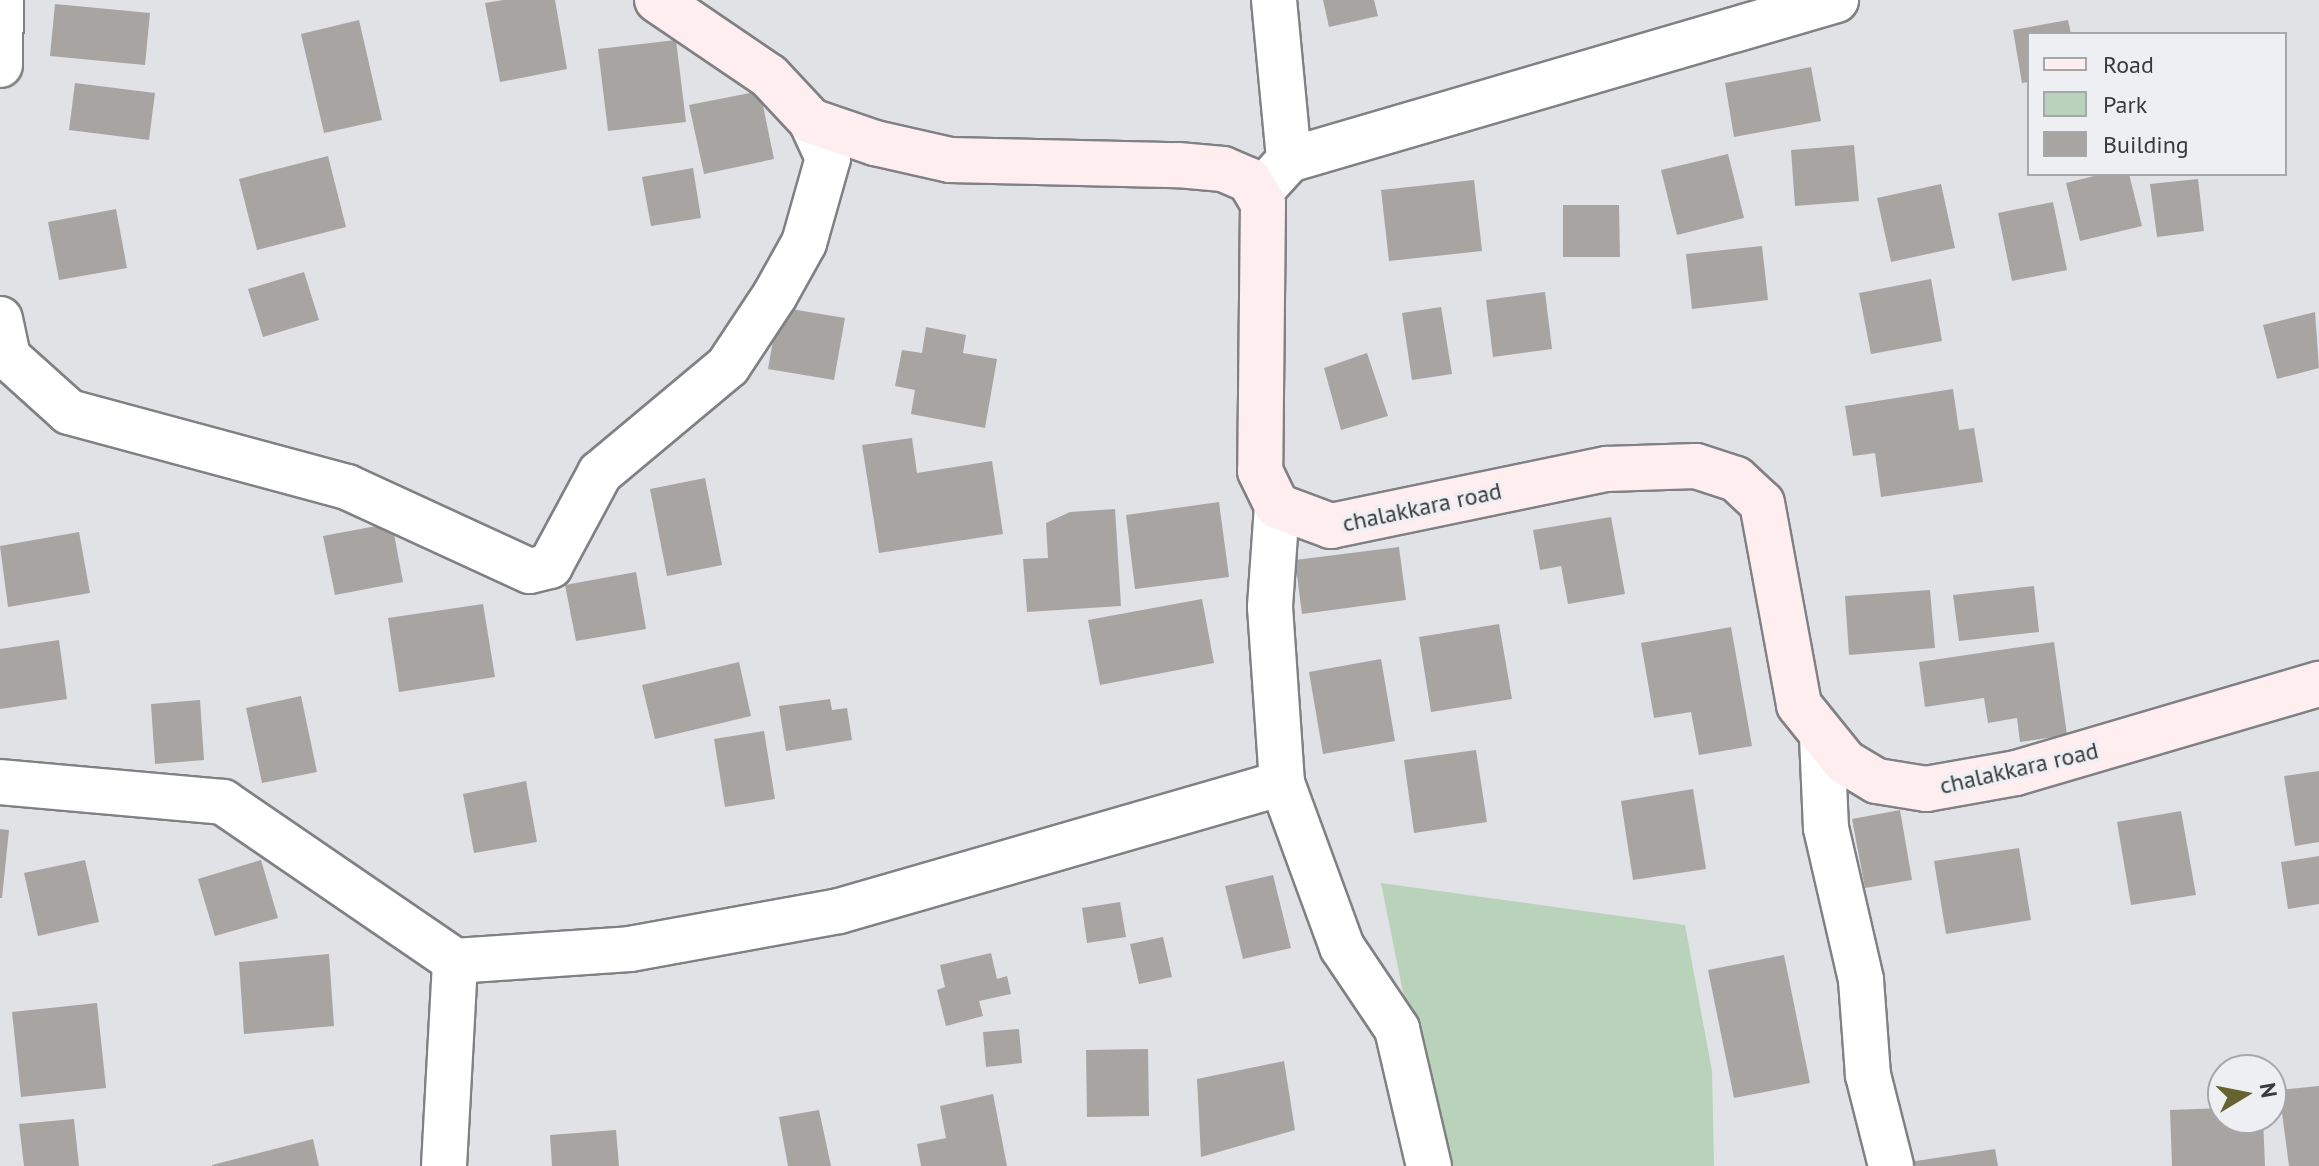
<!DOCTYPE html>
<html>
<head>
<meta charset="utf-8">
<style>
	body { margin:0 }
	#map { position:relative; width:2319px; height:1166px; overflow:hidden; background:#e1e2e6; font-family:"PT Sans",sans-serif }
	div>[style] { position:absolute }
	.green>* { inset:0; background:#b9d2ba }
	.building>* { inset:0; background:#a8a4a2 }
	.roads { filter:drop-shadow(2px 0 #808184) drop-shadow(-2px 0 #808184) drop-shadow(0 2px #808184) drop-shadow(0 -2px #808184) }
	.minor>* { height:44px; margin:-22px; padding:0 22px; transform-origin:22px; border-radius:22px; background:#fff }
	.secondary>* { height:44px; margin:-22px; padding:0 22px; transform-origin:22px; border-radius:22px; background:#feeef0 }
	span { translate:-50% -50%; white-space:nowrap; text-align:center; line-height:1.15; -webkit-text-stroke:6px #eeeff3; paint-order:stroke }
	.street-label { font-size:24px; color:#393a3b }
	.legend { position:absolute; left:2027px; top:32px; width:260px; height:144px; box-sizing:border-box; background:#eeeff3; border:2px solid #a6a7a9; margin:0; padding:10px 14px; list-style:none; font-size:24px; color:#393a3b }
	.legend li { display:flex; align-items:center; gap:16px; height:40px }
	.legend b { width:40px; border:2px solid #a6a7a9 }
	.north { position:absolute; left:2207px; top:1054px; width:80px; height:80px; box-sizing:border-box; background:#eeeff3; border:2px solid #a6a7a9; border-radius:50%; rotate:80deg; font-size:22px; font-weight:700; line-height:32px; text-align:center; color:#393a3b }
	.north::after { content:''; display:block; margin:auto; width:28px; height:36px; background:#656330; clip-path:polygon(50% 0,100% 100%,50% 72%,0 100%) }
</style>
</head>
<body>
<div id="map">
	<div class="green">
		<div style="clip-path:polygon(1381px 883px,1685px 925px,1712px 1071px,1714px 1166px,1438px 1166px)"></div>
	</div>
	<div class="building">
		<div style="clip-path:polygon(503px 0,555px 0,567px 69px,500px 82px,485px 3px)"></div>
		<div style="clip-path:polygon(1323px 0,1374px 0,1378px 16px,1329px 27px)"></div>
		<div style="clip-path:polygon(55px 4px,150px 13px,145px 65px,50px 56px)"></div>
		<div style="clip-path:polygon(359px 20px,382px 120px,324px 133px,301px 34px)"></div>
		<div style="clip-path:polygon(2068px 20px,2071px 34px,2029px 34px,2029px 82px,2022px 83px,2013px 30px)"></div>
		<div style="clip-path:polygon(676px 40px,686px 122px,608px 131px,598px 49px)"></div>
		<div style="clip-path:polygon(1811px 67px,1821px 121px,1734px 137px,1725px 83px)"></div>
		<div style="clip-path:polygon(75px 83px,155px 93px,149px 140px,69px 130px)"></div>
		<div style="clip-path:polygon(760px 91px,774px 159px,704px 174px,689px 105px)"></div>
		<div style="clip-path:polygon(1854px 145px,1859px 201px,1795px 206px,1791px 150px)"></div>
		<div style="clip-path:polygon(1728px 154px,1744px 218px,1677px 235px,1661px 170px)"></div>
		<div style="clip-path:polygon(328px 156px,346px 227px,257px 250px,239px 179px)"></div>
		<div style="clip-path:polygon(693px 168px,701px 218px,651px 226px,642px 177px)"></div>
		<div style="clip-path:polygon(2102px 174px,2129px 174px,2142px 226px,2080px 241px,2066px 183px)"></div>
		<div style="clip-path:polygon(2198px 179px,2204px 231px,2157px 237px,2150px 184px)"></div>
		<div style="clip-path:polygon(1474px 180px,1482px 251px,1389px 261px,1381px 190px)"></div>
		<div style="clip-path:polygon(1941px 184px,1955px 248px,1891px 262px,1877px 198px)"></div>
		<div style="clip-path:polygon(2053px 202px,2067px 270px,2012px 281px,1998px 213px)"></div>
		<div style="clip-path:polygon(1563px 205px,1619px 205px,1620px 257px,1563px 257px)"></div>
		<div style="clip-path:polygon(116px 209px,127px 268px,59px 280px,48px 222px)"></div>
		<div style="clip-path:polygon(1762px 246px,1768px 300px,1692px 309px,1686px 254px)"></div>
		<div style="clip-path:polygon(304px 272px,319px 320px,263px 337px,248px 289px)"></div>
		<div style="clip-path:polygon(1931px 279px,1942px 341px,1871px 354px,1859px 293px)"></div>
		<div style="clip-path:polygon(1545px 292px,1552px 349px,1493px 357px,1486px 300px)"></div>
		<div style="clip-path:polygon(779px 307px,845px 318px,834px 380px,768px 369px)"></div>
		<div style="clip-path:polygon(1441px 307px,1452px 374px,1412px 380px,1402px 313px)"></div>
		<div style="clip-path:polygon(2315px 312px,2319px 368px,2277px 379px,2263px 325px)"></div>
		<div style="clip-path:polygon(926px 327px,966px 335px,963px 353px,997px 359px,985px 428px,911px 414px,915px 390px,895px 386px,902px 350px,922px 353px)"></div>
		<div style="clip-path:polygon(1367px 353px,1388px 416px,1341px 430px,1324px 368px)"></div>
		<div style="clip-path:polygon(1953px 389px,1959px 430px,1974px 428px,1983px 482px,1881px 497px,1875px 453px,1853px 456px,1845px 406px)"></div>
		<div style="clip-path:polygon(912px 438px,917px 473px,992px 461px,1003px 534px,879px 553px,862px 445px)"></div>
		<div style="clip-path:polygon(705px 478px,722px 565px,667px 576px,650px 489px)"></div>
		<div style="clip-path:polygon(1219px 502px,1229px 577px,1135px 589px,1126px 515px)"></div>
		<div style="clip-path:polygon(1115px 509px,1121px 606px,1027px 612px,1023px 559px,1048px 558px,1046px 523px,1070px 512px)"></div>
		<div style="clip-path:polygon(1611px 517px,1625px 594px,1568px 604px,1561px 566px,1540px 570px,1533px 530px)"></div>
		<div style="clip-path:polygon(392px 523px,403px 582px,335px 595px,323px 536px)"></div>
		<div style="clip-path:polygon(79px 532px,90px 593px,8px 607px,0 546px)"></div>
		<div style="clip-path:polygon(1399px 547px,1406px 600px,1302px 614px,1295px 560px)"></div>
		<div style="clip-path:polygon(636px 572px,646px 629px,576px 641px,565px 585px)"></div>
		<div style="clip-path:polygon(2034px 586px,2039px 632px,1959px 641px,1953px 595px)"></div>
		<div style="clip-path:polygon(1930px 590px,1935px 648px,1849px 655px,1845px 596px)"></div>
		<div style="clip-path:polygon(1202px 599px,1214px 663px,1100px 685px,1088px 620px)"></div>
		<div style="clip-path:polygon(483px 604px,495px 677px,399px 692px,388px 618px)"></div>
		<div style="clip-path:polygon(1499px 624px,1512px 699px,1431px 712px,1419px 637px)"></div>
		<div style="clip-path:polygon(1731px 627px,1752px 746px,1699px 755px,1691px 712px,1654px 718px,1641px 643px)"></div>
		<div style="clip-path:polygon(59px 640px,67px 699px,0 709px,0 649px)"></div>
		<div style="clip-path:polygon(2054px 642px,2067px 735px,2020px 742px,2017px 718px,1988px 723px,1984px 698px,1925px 707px,1919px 662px)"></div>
		<div style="clip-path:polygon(1381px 659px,1395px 741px,1323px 754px,1309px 672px)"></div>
		<div style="clip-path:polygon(739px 662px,751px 716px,655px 739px,642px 685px)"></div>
		<div style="clip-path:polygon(301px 696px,317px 772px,262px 783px,246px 708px)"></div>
		<div style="clip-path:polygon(830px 699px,832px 710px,847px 708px,852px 740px,786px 751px,779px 706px)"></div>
		<div style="clip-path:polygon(200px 700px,204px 760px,155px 764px,151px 704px)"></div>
		<div style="clip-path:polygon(764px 731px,775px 799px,725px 807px,714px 739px)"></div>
		<div style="clip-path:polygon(1476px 750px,1487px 822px,1414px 833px,1404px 760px)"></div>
		<div style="clip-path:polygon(2319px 771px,2319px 842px,2295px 846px,2284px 776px)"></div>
		<div style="clip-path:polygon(526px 781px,537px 842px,474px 853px,463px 794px)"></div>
		<div style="clip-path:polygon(1693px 789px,1706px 869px,1633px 880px,1621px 801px)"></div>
		<div style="clip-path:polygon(1900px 810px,1912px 880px,1865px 888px,1852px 819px)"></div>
		<div style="clip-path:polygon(2181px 811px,2196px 895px,2131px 905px,2117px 822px)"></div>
		<div style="clip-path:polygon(0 829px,9px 830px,2px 898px,0 898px)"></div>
		<div style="clip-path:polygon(2019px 848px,2031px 920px,1946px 934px,1934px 861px)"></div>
		<div style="clip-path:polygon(2319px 856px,2319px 904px,2288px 909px,2281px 862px)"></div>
		<div style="clip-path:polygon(85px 860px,99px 922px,38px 936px,24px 873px)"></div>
		<div style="clip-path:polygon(261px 860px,278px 918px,215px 936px,198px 879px)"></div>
		<div style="clip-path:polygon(1273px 875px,1291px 948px,1243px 959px,1225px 886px)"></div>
		<div style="clip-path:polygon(1120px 902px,1126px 937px,1087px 943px,1082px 908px)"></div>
		<div style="clip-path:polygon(1163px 937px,1172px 977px,1139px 984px,1130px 944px)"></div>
		<div style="clip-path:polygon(991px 953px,997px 979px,1007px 976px,1011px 994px,979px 1001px,983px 1016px,946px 1026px,937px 990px,945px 987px,940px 965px)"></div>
		<div style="clip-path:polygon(329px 954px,334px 1026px,244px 1034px,239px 962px)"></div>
		<div style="clip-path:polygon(1784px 955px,1810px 1083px,1734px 1098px,1708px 970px)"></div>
		<div style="clip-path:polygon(97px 1003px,106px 1088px,21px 1097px,12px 1012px)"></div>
		<div style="clip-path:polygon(1019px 1029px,1022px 1063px,986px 1067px,983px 1032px)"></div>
		<div style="clip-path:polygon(1148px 1049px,1149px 1116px,1087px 1117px,1086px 1050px)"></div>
		<div style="clip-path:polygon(1284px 1061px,1295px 1130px,1201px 1157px,1197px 1079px)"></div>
		<div style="clip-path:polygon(2319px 1086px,2319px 1166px,2289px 1166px,2279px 1090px)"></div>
		<div style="clip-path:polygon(993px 1094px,1007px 1166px,921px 1166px,917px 1144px,946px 1138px,940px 1106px)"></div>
		<div style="clip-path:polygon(2223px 1108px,2223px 1118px,2263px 1118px,2265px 1166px,2172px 1166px,2170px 1110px)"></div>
		<div style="clip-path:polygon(819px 1110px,831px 1166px,788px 1166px,779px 1117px)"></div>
		<div style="clip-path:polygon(74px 1119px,79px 1166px,24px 1166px,19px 1124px)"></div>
		<div style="clip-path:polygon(616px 1130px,619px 1166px,552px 1166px,550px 1135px)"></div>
		<div style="clip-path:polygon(313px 1139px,319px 1166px,212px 1166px,212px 1165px)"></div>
		<div style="clip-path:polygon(1995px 1149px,1998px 1166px,1910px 1166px,1909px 1162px)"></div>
	</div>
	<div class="roads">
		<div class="minor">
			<div style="left:1274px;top:0;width:161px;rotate:84.6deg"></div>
			<div style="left:0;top:65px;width:65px;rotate:-89.1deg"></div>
			<div style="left:1259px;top:193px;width:45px;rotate:-47.7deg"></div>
			<div style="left:1289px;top:160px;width:570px;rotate:-16.3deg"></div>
			<div style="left:0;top:319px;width:39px;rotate:78deg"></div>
			<div style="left:8px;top:357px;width:82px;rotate:42deg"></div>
			<div style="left:69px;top:412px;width:288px;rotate:15.1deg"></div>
			<div style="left:347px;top:487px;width:201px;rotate:24.7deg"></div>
			<div style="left:530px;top:571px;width:21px;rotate:-14deg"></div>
			<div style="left:550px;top:566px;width:106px;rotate:-61.7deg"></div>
			<div style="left:600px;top:473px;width:167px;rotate:-39.9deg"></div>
			<div style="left:728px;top:366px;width:85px;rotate:-56.5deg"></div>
			<div style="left:775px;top:295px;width:60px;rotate:-60.9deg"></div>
			<div style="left:804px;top:243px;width:88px;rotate:-74.2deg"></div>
			<div style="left:828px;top:158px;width:41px;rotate:-114.7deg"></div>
			<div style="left:1277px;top:506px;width:101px;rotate:94deg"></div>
			<div style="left:1270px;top:607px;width:176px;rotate:86.1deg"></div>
			<div style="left:1282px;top:783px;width:175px;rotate:69.9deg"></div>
			<div style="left:1342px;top:947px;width:99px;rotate:56.1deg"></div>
			<div style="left:1397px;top:1029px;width:141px;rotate:76.9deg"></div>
			<div style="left:1822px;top:737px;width:91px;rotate:87.5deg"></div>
			<div style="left:1826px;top:828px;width:156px;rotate:77deg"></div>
			<div style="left:1861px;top:980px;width:95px;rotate:85.8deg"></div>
			<div style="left:1868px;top:1075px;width:94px;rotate:75.8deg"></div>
			<div style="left:0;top:782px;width:224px;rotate:5.1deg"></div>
			<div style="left:223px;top:802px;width:281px;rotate:34.4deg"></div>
			<div style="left:455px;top:961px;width:175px;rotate:-3.9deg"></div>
			<div style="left:630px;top:949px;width:212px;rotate:-10.3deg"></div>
			<div style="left:839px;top:911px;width:461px;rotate:-16.1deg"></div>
			<div style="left:444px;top:1166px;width:205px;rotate:-86.9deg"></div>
		</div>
		<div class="secondary">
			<div style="left:657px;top:0;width:135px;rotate:34.2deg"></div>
			<div style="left:769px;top:76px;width:62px;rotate:47deg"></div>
			<div style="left:811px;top:121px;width:68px;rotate:19deg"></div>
			<div style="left:875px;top:143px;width:77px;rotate:12.8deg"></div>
			<div style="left:950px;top:160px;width:228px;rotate:1.3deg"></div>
			<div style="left:1178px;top:165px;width:45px;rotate:5.1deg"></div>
			<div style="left:1223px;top:169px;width:28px;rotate:23deg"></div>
			<div style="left:1249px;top:180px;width:27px;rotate:59deg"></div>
			<div style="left:1263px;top:203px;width:268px;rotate:90.6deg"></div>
			<div style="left:1260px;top:471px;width:39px;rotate:64deg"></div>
			<div style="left:1277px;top:506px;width:58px;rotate:20.3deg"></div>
			<div style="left:1331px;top:526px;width:282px;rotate:-11.7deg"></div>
			<div style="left:1607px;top:469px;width:89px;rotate:-1.9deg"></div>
			<div style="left:1696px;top:466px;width:42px;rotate:18deg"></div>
			<div style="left:1736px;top:479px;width:35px;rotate:43deg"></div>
			<div style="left:1762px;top:503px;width:205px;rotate:79.6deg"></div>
			<div style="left:1799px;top:705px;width:73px;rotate:51.1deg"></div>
			<div style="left:1845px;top:762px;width:37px;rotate:31deg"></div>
			<div style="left:1877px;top:781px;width:50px;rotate:9.3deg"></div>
			<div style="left:1926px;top:789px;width:91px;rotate:-10.1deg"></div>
			<div style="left:2016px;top:773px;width:316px;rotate:-16.4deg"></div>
		</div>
	</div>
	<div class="street-label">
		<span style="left:1422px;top:507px;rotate:-12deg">chalakkara road</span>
		<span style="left:2019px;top:768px;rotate:-13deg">chalakkara road</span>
	</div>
	<ul class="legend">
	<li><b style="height:10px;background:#feeef0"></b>Road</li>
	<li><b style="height:22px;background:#b9d2ba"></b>Park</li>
	<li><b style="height:22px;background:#a8a4a2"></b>Building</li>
	</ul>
	<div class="north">N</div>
</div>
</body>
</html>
